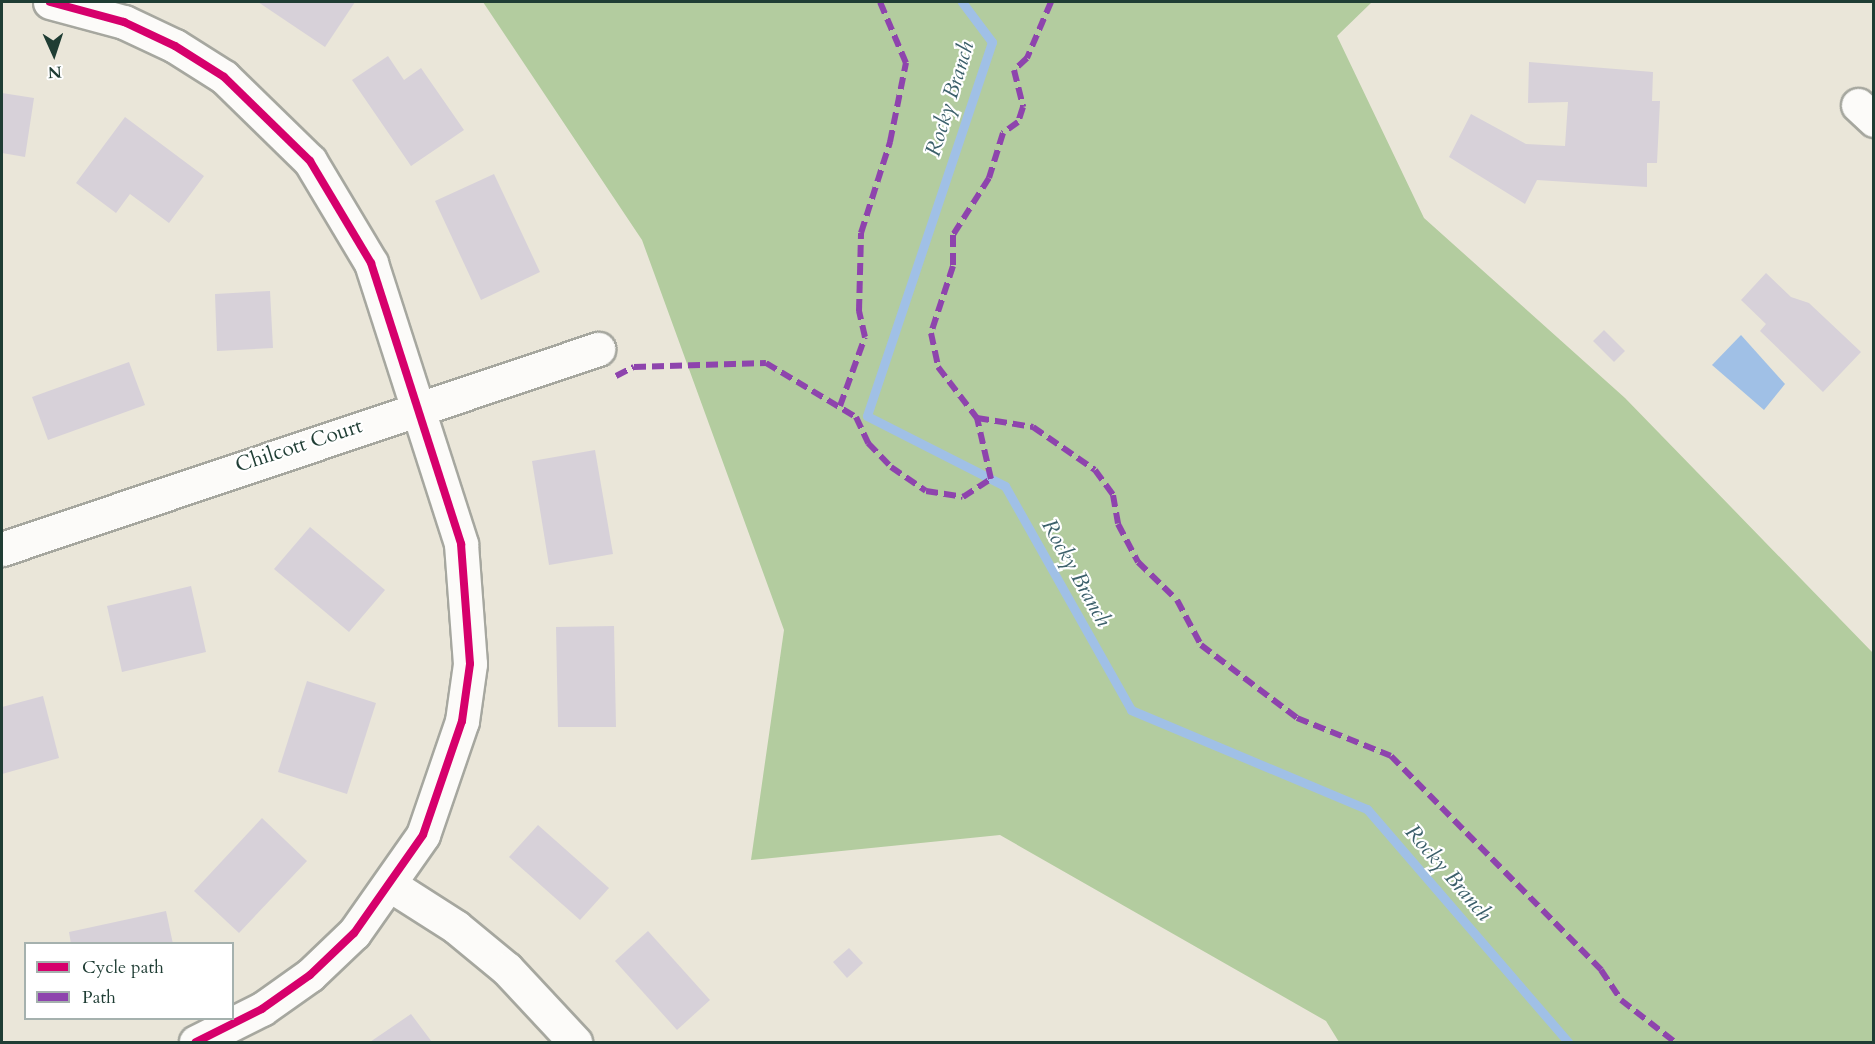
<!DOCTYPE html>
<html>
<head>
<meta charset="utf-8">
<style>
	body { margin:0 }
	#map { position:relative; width:1875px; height:1044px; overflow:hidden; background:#eae6d9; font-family:Cardo,serif }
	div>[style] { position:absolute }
	.forest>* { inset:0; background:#b3cc9f }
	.water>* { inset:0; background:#a0c0e6 }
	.stream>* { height:9px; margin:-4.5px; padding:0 4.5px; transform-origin:4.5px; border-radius:4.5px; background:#a0c0e6 }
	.building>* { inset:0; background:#d7d1d9 }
	.roads { filter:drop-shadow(2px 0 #a6a79f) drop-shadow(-2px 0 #a6a79f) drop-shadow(0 2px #a6a79f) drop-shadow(0 -2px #a6a79f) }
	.minor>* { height:33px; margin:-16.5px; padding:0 16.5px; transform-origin:16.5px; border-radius:16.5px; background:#fcfbf9 }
	.quiet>* { height:6px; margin-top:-3px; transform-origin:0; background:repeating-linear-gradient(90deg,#8e44ad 0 12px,transparent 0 18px) }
	.cycleway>* { height:8px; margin:-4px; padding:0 4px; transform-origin:4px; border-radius:4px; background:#d6006c }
	span { translate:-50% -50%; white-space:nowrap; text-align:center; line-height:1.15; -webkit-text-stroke:4.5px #fff; paint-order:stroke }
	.street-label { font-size:21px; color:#1f3d34 }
	.water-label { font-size:22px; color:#3c606b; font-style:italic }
	.frame { position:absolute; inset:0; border:3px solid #1f3d34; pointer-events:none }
	.legend { position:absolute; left:24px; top:942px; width:210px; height:78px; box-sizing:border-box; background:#fff; border:2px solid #a5b1ae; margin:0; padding:8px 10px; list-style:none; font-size:18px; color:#1f3d34 }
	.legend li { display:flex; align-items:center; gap:12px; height:30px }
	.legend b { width:30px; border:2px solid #a5b1ae }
	.north { position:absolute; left:24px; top:24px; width:60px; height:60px; -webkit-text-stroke:4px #fff; paint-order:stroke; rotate:177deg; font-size:16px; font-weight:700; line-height:24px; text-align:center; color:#1f3d34 }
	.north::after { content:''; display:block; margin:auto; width:21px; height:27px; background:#1f3d34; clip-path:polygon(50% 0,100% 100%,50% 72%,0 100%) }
</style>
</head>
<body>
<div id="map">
	<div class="forest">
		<div style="clip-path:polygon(483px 2px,1372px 2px,1337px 36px,1424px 218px,1625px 398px,1873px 653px,1873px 1042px,1339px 1042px,1326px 1021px,1000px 835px,751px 860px,784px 630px,642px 240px)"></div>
	</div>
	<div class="water">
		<div style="clip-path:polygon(1741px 335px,1785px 384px,1764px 410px,1712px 365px)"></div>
	</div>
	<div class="stream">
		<div style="left:962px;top:2px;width:50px;rotate:53.1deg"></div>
		<div style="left:992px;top:42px;width:394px;rotate:108.5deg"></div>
		<div style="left:867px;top:416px;width:155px;rotate:26.9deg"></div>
		<div style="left:1005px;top:486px;width:257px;rotate:60.6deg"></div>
		<div style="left:1131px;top:710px;width:256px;rotate:22.8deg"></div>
		<div style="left:1367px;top:809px;width:308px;rotate:49.2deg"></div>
	</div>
	<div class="building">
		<div style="clip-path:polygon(258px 2px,355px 2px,325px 47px)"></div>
		<div style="clip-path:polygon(388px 56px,404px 80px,421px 68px,464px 130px,411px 166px,352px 80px)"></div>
		<div style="clip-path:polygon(1529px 62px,1653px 72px,1652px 101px,1660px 101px,1657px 163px,1647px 163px,1647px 187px,1537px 180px,1525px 204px,1449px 157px,1471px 114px,1526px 144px,1565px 146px,1568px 102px,1528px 103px)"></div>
		<div style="clip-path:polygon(2px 93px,34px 98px,25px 157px,2px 153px)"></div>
		<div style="clip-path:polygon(125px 117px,204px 176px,169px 223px,130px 194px,116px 213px,76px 183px)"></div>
		<div style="clip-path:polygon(494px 174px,540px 272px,481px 300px,435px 201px)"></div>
		<div style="clip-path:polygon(1766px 273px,1791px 297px,1809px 303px,1861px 352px,1823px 392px,1760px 331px,1766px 324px,1741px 300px)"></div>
		<div style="clip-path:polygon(270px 291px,273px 348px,217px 351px,215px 294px)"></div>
		<div style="clip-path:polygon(1604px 330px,1625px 351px,1614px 362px,1593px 341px)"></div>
		<div style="clip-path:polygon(129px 362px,145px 405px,48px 440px,32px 397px)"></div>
		<div style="clip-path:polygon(595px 450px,613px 554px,549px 565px,532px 461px)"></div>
		<div style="clip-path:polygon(310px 527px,385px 590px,349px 632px,274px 569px)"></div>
		<div style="clip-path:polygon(191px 586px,206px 652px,122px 672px,107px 606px)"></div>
		<div style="clip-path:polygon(614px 626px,616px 727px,558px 727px,556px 627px)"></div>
		<div style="clip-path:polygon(307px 681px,376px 703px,347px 794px,278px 772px)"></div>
		<div style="clip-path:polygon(43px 696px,59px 758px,2px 774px,2px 707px)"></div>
		<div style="clip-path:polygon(262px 818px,307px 861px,239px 933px,194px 891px)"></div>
		<div style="clip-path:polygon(538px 825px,609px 888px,580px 920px,509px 857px)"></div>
		<div style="clip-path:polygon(166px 911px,173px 944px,71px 944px,69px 932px)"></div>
		<div style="clip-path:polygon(648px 931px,710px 1000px,677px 1030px,615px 961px)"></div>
		<div style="clip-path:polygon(849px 948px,863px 963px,847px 978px,833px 962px)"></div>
		<div style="clip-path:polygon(411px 1014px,432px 1042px,370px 1042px)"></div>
	</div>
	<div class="roads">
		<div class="minor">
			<div style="left:50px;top:2px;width:77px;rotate:15.1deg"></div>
			<div style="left:124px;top:22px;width:56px;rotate:25.2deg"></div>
			<div style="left:175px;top:46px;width:58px;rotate:32.3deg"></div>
			<div style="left:224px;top:77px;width:120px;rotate:44.3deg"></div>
			<div style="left:310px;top:161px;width:119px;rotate:59.1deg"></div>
			<div style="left:371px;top:263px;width:295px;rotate:72.2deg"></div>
			<div style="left:461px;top:544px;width:120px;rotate:85.7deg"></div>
			<div style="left:470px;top:664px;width:58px;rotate:98deg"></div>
			<div style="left:462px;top:721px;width:120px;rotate:108.9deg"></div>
			<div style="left:423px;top:835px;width:120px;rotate:125.1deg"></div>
			<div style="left:354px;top:933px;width:61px;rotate:136.3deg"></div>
			<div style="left:310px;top:975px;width:59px;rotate:144.7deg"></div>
			<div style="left:262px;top:1009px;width:74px;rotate:153.4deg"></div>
			<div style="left:1858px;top:105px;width:22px;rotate:43deg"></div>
			<div style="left:2px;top:549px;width:629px;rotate:-18.55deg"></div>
			<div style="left:392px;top:886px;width:76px;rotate:32.6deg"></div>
			<div style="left:456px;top:927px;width:66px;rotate:39.5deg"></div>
			<div style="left:507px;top:969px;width:100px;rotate:47deg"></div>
		</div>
	</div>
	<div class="quiet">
		<div style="left:1051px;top:2px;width:61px;rotate:113.2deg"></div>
		<div style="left:1027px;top:58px;width:18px;rotate:137deg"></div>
		<div style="left:1014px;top:70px;width:38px;rotate:76deg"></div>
		<div style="left:1023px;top:107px;width:16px;rotate:108deg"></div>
		<div style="left:1018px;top:122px;width:19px;rotate:144deg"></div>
		<div style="left:1003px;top:133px;width:47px;rotate:107.3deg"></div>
		<div style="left:989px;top:178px;width:67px;rotate:122.3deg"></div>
		<div style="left:953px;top:235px;width:31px;rotate:90deg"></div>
		<div style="left:953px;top:266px;width:71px;rotate:108.2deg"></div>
		<div style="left:931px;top:333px;width:35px;rotate:78deg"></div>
		<div style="left:938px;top:367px;width:64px;rotate:52.6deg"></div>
		<div style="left:977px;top:418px;width:57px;rotate:9.1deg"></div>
		<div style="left:1033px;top:427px;width:75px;rotate:34.7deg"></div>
		<div style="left:1095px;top:470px;width:31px;rotate:54deg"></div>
		<div style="left:1113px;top:495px;width:29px;rotate:80deg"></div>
		<div style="left:1118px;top:524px;width:43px;rotate:62.2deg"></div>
		<div style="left:1138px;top:562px;width:54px;rotate:44.3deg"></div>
		<div style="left:1177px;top:600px;width:51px;rotate:61.9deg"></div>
		<div style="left:1201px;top:645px;width:121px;rotate:37.2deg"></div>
		<div style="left:1297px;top:718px;width:101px;rotate:22deg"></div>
		<div style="left:1391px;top:756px;width:300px;rotate:45.5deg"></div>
		<div style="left:1601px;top:970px;width:36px;rotate:56deg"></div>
		<div style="left:1621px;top:1000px;width:68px;rotate:37.9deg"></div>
		<div style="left:616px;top:376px;width:20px;rotate:-27deg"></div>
		<div style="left:634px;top:367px;width:132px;rotate:-1.7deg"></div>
		<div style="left:766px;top:363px;width:105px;rotate:31deg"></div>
		<div style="left:856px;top:417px;width:29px;rotate:65deg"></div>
		<div style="left:868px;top:443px;width:33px;rotate:46deg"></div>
		<div style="left:891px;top:467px;width:42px;rotate:34.4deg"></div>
		<div style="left:926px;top:491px;width:37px;rotate:9deg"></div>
		<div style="left:963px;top:497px;width:33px;rotate:-33deg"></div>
		<div style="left:991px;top:479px;width:63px;rotate:-102.9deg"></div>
		<div style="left:840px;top:406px;width:73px;rotate:-70.1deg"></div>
		<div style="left:865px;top:337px;width:27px;rotate:-103deg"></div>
		<div style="left:859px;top:311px;width:78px;rotate:-88.5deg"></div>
		<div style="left:861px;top:233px;width:96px;rotate:-72.3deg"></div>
		<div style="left:890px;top:142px;width:81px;rotate:-78.6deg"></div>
		<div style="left:906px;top:63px;width:66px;rotate:-113.1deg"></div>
	</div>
	<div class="cycleway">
		<div style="left:50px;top:2px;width:77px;rotate:15.1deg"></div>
		<div style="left:124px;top:22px;width:56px;rotate:25.2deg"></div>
		<div style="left:175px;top:46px;width:58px;rotate:32.3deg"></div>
		<div style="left:224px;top:77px;width:120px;rotate:44.3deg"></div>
		<div style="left:310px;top:161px;width:119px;rotate:59.1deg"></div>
		<div style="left:371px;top:263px;width:295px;rotate:72.2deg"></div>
		<div style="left:461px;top:544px;width:120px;rotate:85.7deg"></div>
		<div style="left:470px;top:664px;width:58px;rotate:98deg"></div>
		<div style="left:462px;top:721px;width:120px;rotate:108.9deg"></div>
		<div style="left:423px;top:835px;width:120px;rotate:125.1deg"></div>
		<div style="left:354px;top:933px;width:61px;rotate:136.3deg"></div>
		<div style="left:310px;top:975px;width:59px;rotate:144.7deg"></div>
		<div style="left:262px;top:1009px;width:74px;rotate:153.4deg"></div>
	</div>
	<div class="street-label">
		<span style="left:299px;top:446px;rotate:-18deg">Chilcott Court</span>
	</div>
	<div class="water-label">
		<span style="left:950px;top:99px;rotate:-73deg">Rocky Branch</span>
		<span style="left:1076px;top:573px;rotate:61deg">Rocky Branch</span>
		<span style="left:1448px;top:873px;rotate:49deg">Rocky Branch</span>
	</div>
	<div class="frame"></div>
	<ul class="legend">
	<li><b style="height:8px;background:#d6006c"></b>Cycle path</li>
	<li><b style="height:8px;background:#8e44ad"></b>Path</li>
	</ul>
	<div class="north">N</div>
</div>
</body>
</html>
